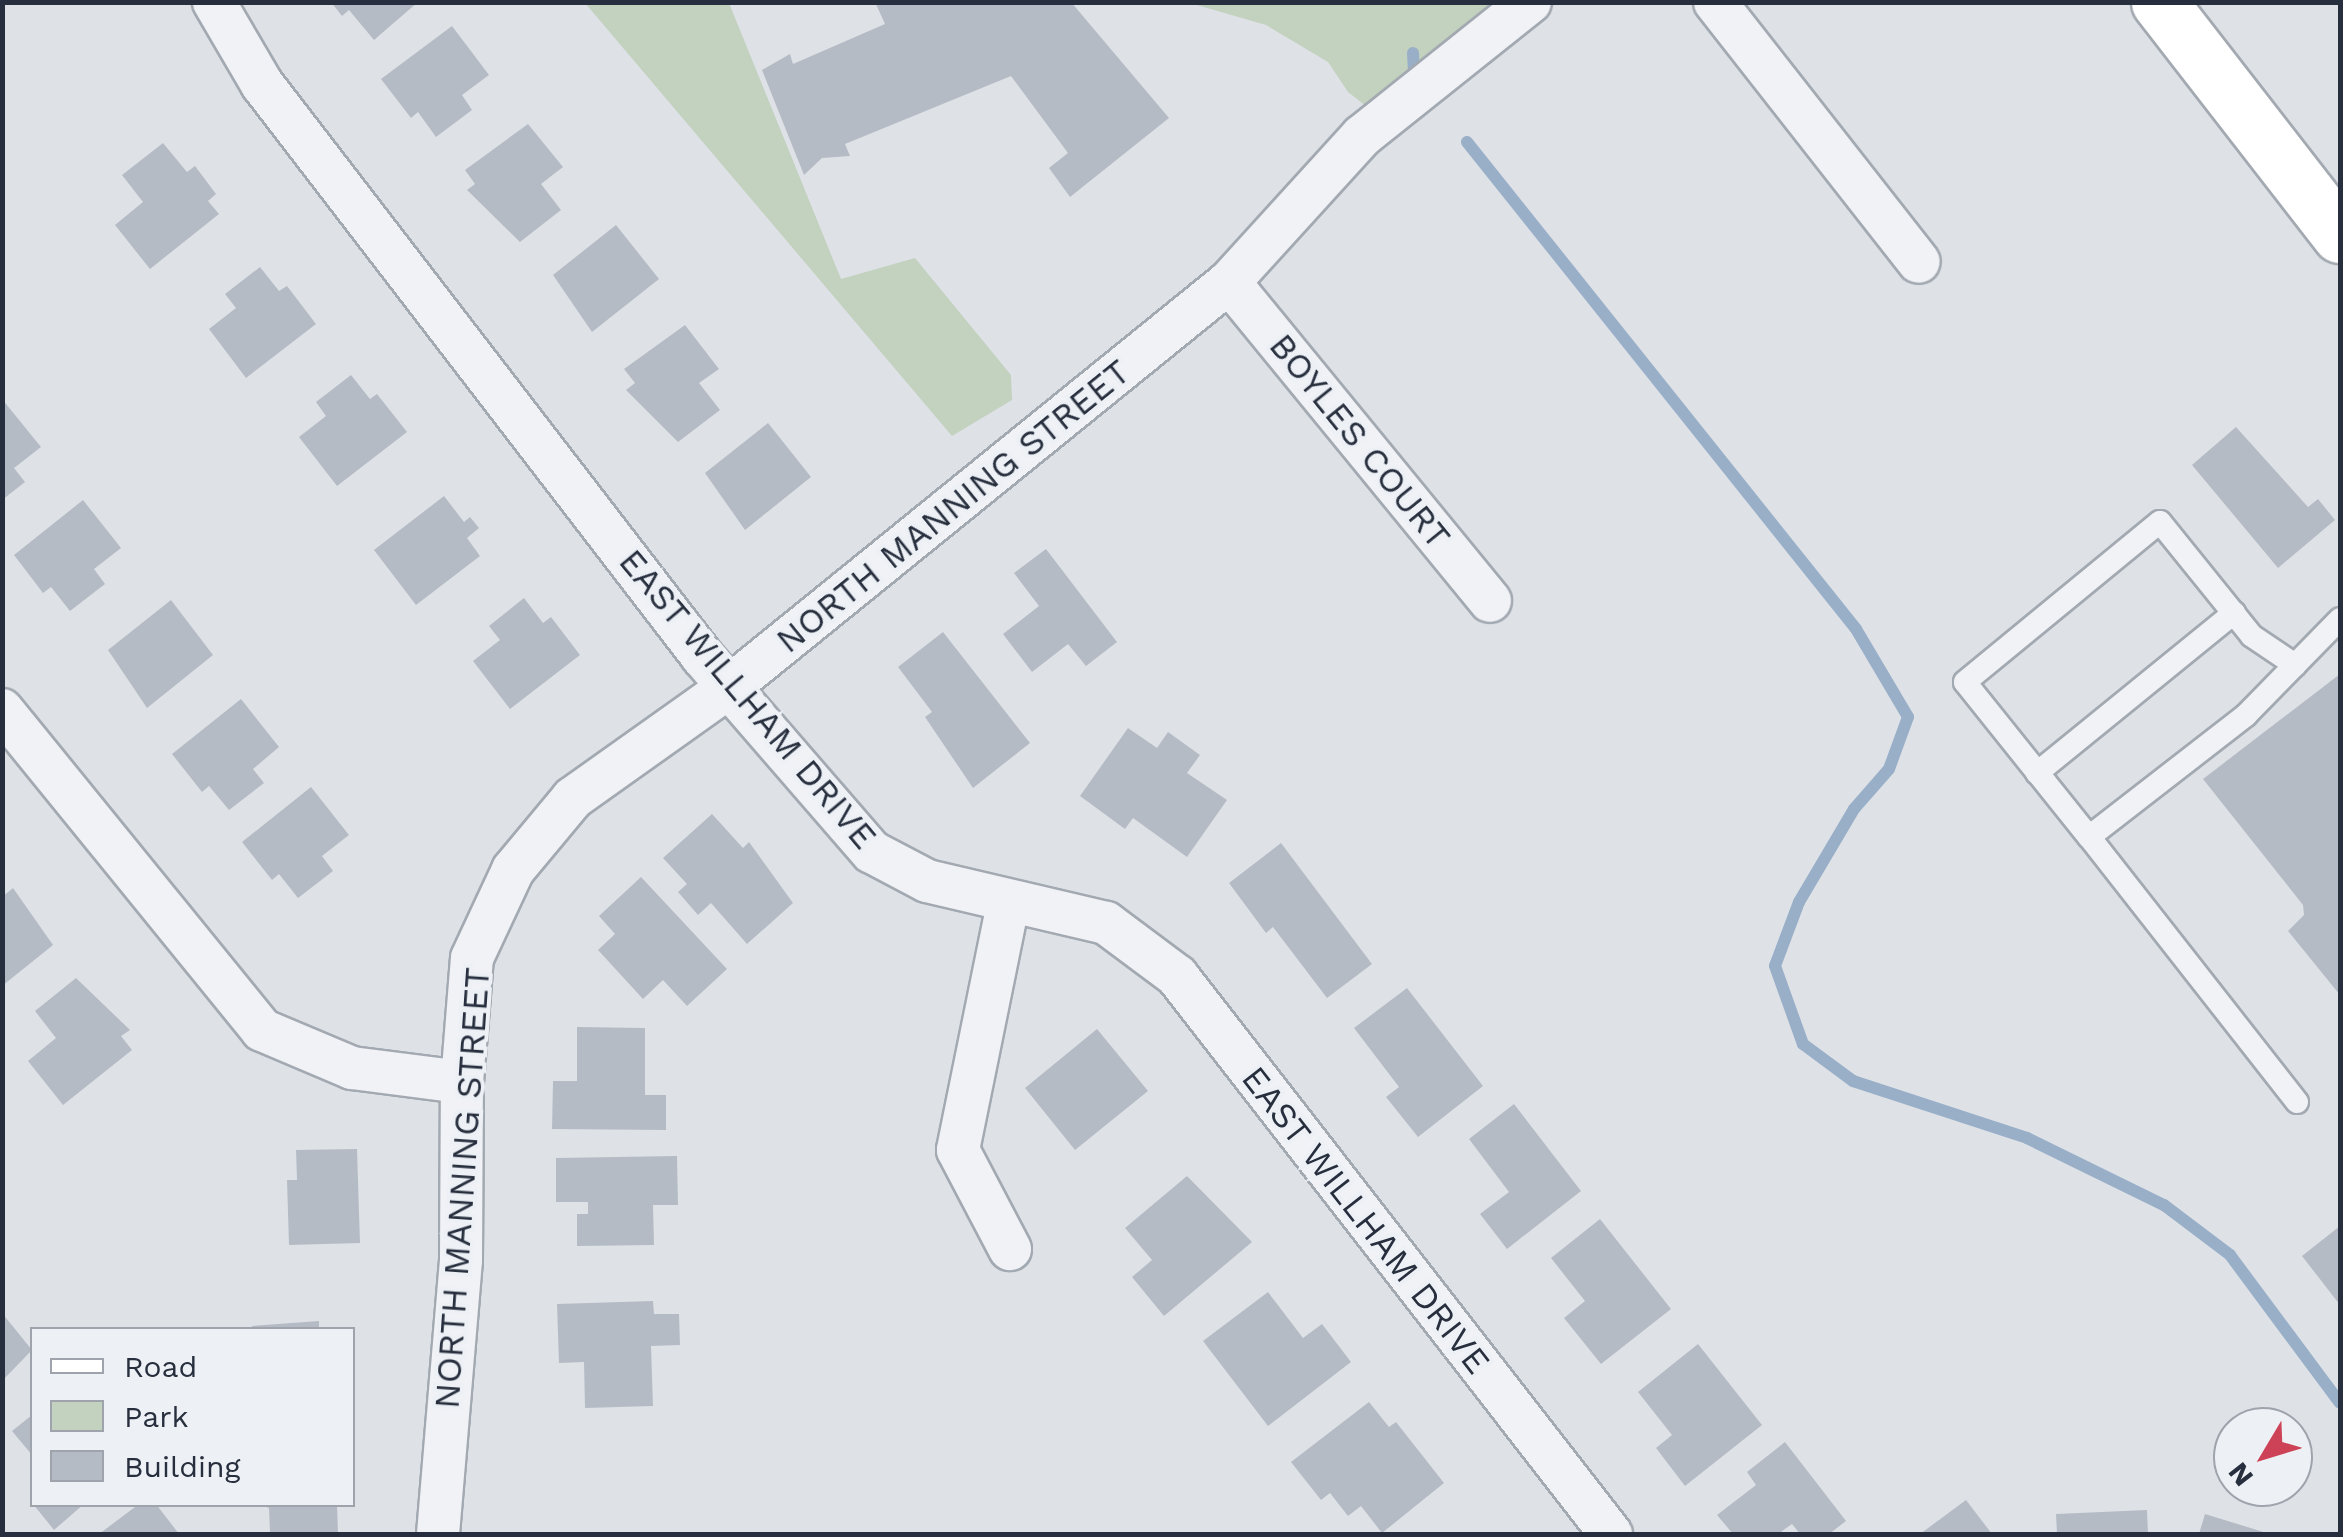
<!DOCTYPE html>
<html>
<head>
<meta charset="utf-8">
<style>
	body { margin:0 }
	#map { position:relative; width:2343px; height:1537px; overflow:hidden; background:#dee2e7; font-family:"Work Sans",sans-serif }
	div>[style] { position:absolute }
	.green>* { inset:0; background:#c3d1bf }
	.stream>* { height:12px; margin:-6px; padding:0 6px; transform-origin:6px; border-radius:6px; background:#99afc8 }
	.building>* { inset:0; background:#b5bbc4 }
	.roads { filter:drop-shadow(2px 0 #a3a9b1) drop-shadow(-2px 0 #a3a9b1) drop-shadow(0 2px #a3a9b1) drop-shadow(0 -2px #a3a9b1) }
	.service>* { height:22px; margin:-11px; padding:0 11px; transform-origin:11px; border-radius:11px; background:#f0f2f6 }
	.minor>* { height:42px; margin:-21px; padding:0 21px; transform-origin:21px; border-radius:21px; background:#f0f2f6 }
	.secondary>* { height:55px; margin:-27.5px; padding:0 27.5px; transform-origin:27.5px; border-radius:27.5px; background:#fff }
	span { translate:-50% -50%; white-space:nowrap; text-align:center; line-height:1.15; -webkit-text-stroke:8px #edf0f5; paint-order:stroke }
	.street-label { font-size:35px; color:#272f3e }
	.frame { position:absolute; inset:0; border:5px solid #272f3e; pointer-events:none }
	.legend { position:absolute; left:30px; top:1327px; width:325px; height:180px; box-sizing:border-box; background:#edf0f5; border:2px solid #9ea3ac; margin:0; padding:12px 18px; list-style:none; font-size:30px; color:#272f3e }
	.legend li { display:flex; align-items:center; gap:20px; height:50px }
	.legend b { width:50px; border:2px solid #9ea3ac }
	.north { position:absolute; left:2213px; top:1407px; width:100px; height:100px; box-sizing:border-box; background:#edf0f5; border:2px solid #9ea3ac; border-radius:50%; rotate:232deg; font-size:28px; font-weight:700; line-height:40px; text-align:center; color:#272f3e }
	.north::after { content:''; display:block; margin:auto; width:35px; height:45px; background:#cd4256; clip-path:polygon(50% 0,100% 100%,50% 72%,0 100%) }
</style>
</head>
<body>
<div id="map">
	<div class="green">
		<div style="clip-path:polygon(585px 3px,729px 3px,841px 279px,915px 258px,1011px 375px,1012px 400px,952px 436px)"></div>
		<div style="clip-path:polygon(1190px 3px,1514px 3px,1376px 114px,1348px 92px,1328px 62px,1266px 25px)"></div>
	</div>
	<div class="stream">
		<div style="left:1413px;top:53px;width:22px;rotate:87deg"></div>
		<div style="left:1467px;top:142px;width:623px;rotate:51.38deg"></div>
		<div style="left:1856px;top:629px;width:102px;rotate:59.4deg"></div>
		<div style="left:1908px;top:717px;width:55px;rotate:110.1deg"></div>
		<div style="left:1889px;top:769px;width:53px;rotate:131.2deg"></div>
		<div style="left:1854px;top:809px;width:108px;rotate:120.6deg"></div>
		<div style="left:1799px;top:902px;width:68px;rotate:110.6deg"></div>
		<div style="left:1775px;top:966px;width:83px;rotate:70.3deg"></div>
		<div style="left:1803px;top:1044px;width:62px;rotate:36.5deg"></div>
		<div style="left:1853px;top:1081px;width:183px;rotate:18.1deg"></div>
		<div style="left:2027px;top:1138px;width:153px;rotate:26.1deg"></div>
		<div style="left:2164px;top:1205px;width:83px;rotate:37.1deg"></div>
		<div style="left:2230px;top:1255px;width:184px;rotate:53.4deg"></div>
	</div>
	<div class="building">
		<div style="clip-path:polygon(331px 2px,418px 2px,374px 40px,349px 10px,342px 16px)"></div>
		<div style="clip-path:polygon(875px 2px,1071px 2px,1169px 118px,1070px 197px,1049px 168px,1068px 153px,1011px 76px,845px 144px,850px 156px,822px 158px,804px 175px,762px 70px,790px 54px,793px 64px,885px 24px)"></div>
		<div style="clip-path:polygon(452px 26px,489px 75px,462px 95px,472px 110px,436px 137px,418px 112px,411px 118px,381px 79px)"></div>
		<div style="clip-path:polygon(528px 124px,563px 167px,541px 184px,561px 210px,520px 242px,467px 190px,475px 184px,465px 170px)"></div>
		<div style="clip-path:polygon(163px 143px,187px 172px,195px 166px,216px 194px,208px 201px,219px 214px,150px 269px,115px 225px,143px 202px,122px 175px)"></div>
		<div style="clip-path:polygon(616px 225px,659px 279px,592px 332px,553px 275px)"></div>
		<div style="clip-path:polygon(260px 267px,279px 291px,287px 286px,316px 324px,246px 378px,209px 329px,236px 308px,225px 294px)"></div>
		<div style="clip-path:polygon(685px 325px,719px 369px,699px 383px,720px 410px,678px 442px,626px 390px,635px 383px,624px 369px)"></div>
		<div style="clip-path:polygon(351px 375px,370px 399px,377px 394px,407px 432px,337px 486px,299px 437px,326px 416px,316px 402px)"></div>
		<div style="clip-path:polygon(2px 399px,41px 447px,14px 468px,25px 482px,2px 500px)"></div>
		<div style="clip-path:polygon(768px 423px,811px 477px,745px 530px,705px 473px)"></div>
		<div style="clip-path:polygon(2236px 427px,2308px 507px,2318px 499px,2335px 520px,2278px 568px,2192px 465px)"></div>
		<div style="clip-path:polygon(444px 496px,464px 522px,470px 517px,479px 528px,467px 538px,480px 556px,416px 605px,374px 550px)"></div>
		<div style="clip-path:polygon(83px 500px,121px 548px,94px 569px,105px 584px,70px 611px,51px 587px,43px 593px,14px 555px)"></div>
		<div style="clip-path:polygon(1046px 549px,1117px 642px,1086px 666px,1068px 644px,1032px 672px,1003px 634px,1039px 606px,1014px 573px)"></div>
		<div style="clip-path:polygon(524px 598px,543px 623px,551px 617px,580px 655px,510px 709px,473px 661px,500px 640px,489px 626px)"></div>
		<div style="clip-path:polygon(171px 600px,213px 655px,147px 708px,108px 650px)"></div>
		<div style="clip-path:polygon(943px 632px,1030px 743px,973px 788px,925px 717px,932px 712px,898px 667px)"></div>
		<div style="clip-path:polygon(2340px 674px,2340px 995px,2288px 931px,2304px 915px,2303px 905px,2203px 779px)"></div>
		<div style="clip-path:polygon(241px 699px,279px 747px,253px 769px,264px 783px,229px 810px,209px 786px,202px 792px,172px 754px)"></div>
		<div style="clip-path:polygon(1128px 728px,1157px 748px,1168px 732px,1200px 755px,1187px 773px,1227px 800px,1187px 857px,1133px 818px,1125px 829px,1080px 796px)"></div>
		<div style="clip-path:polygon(311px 787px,349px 835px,322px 856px,333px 871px,298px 898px,279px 874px,272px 880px,242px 842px)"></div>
		<div style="clip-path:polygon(712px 814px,743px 848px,749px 842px,793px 903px,747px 944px,711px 903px,698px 915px,678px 892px,687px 884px,663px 858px)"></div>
		<div style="clip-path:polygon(1281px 843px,1372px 964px,1327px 998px,1273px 927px,1266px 933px,1229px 883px)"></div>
		<div style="clip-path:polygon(641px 877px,727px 969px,687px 1006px,663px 980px,643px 999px,598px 950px,615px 934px,599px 916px)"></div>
		<div style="clip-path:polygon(13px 888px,53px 945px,2px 986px,2px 897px)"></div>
		<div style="clip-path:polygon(76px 978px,130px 1030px,121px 1036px,132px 1050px,63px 1105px,28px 1061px,56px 1038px,35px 1011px)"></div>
		<div style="clip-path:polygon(1407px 988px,1483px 1086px,1418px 1137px,1386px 1097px,1399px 1087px,1354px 1028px)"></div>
		<div style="clip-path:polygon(577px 1027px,645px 1028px,645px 1095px,666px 1095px,666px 1130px,552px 1129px,553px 1081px,577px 1081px)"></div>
		<div style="clip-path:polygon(1097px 1029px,1148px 1091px,1075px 1150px,1025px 1088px)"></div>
		<div style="clip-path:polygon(1514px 1104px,1581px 1191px,1507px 1249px,1480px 1214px,1509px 1192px,1469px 1139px)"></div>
		<div style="clip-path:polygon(357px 1149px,360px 1243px,289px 1245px,287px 1180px,297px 1180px,296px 1150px)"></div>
		<div style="clip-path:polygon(677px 1156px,678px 1205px,653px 1205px,654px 1245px,577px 1246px,577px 1214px,588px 1214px,588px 1202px,556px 1202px,556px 1158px)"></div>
		<div style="clip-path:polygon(1187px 1176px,1252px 1242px,1164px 1316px,1132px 1277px,1152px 1260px,1125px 1228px)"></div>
		<div style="clip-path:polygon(1600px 1219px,1671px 1309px,1601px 1364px,1564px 1318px,1585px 1301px,1551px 1258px)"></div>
		<div style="clip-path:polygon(2340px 1226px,2340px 1305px,2302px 1256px)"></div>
		<div style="clip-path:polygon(1268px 1292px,1303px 1338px,1322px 1324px,1351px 1362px,1268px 1426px,1203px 1341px)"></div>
		<div style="clip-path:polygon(653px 1301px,654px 1314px,679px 1314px,680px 1345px,651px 1346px,653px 1406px,585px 1408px,584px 1362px,559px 1363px,557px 1304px)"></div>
		<div style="clip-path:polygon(2px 1313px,32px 1350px,2px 1381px)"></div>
		<div style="clip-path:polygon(319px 1321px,319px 1330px,252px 1330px,252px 1326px)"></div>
		<div style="clip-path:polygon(1698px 1344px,1762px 1425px,1685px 1486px,1656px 1448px,1672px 1435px,1638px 1392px)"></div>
		<div style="clip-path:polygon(1369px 1402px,1389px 1427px,1396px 1422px,1444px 1483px,1382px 1533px,1361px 1506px,1348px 1516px,1330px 1493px,1321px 1500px,1291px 1462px)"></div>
		<div style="clip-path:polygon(32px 1415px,32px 1455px,12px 1431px)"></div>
		<div style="clip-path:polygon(1785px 1442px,1846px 1521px,1829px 1534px,1800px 1534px,1792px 1524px,1778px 1534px,1733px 1534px,1717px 1515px,1756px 1485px,1747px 1472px)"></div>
		<div style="clip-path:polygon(1966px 1500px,1992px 1534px,1920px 1534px)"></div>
		<div style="clip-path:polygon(33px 1504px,84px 1504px,54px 1530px)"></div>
		<div style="clip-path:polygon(139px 1504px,156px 1504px,179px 1534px,99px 1534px)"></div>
		<div style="clip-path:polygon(258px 1504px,337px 1504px,338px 1534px,270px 1534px,269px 1508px)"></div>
		<div style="clip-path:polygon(2147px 1510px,2148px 1534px,2057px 1534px,2056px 1514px)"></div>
		<div style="clip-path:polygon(2205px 1514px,2270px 1534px,2199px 1534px)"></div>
	</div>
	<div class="roads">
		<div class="service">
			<div style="left:2037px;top:773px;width:254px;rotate:-39.1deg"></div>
			<div style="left:2089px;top:837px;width:198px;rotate:-128.7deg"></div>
			<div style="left:1965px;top:682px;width:252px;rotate:-39.4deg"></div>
			<div style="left:2160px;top:522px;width:146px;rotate:51.1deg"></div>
			<div style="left:2252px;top:636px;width:52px;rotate:34deg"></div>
			<div style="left:2297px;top:1102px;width:337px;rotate:-128.1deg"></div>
			<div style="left:2089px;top:837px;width:199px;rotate:-37.8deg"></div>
			<div style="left:2246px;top:715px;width:134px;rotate:-45.6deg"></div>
		</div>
		<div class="minor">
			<div style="left:214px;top:2px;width:95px;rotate:59.7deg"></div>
			<div style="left:262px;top:84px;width:722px;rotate:52.43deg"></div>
			<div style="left:702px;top:656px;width:259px;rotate:49.1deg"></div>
			<div style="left:872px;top:852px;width:62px;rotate:27.8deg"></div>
			<div style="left:927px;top:881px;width:184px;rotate:13.2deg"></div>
			<div style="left:1106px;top:923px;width:89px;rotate:36.7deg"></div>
			<div style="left:1177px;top:976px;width:707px;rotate:52.13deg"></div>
			<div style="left:1715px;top:2px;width:330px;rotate:51.9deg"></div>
			<div style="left:1229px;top:282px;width:412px;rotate:50.7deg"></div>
			<div style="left:2px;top:710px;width:412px;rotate:50.9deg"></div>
			<div style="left:262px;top:1030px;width:98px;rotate:22.9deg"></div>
			<div style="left:352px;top:1068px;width:111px;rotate:7.3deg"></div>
			<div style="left:1008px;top:904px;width:251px;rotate:101.5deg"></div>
			<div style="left:958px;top:1150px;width:112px;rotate:62.3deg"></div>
			<div style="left:438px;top:1534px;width:275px;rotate:-85.2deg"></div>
			<div style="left:461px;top:1260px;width:178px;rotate:-89.7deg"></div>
			<div style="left:462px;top:1082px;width:124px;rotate:-85.4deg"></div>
			<div style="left:472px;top:958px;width:97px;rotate:-65deg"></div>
			<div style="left:513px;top:870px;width:94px;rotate:-50.2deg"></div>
			<div style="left:573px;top:798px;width:191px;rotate:-35.4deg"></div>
			<div style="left:729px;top:687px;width:643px;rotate:-39.01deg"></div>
			<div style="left:1229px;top:282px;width:197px;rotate:-47.7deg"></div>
			<div style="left:1362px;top:136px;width:215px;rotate:-38.6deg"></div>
		</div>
		<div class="secondary">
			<div style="left:2159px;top:2px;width:295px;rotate:52.2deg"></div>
		</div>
	</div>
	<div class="street-label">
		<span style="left:1360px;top:441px;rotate:51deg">BOYLES COURT</span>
		<span style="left:953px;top:506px;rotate:-39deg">NORTH MANNING STREET</span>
		<span style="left:748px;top:699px;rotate:50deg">EAST WILLHAM DRIVE</span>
		<span style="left:462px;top:1188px;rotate:-86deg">NORTH MANNING STREET</span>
		<span style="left:1366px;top:1220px;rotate:52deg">EAST WILLHAM DRIVE</span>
	</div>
	<div class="frame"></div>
	<ul class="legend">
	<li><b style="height:12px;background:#fff"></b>Road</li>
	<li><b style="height:28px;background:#c3d1bf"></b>Park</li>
	<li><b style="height:28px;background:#b5bbc4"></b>Building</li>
	</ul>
	<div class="north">N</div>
</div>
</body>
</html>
